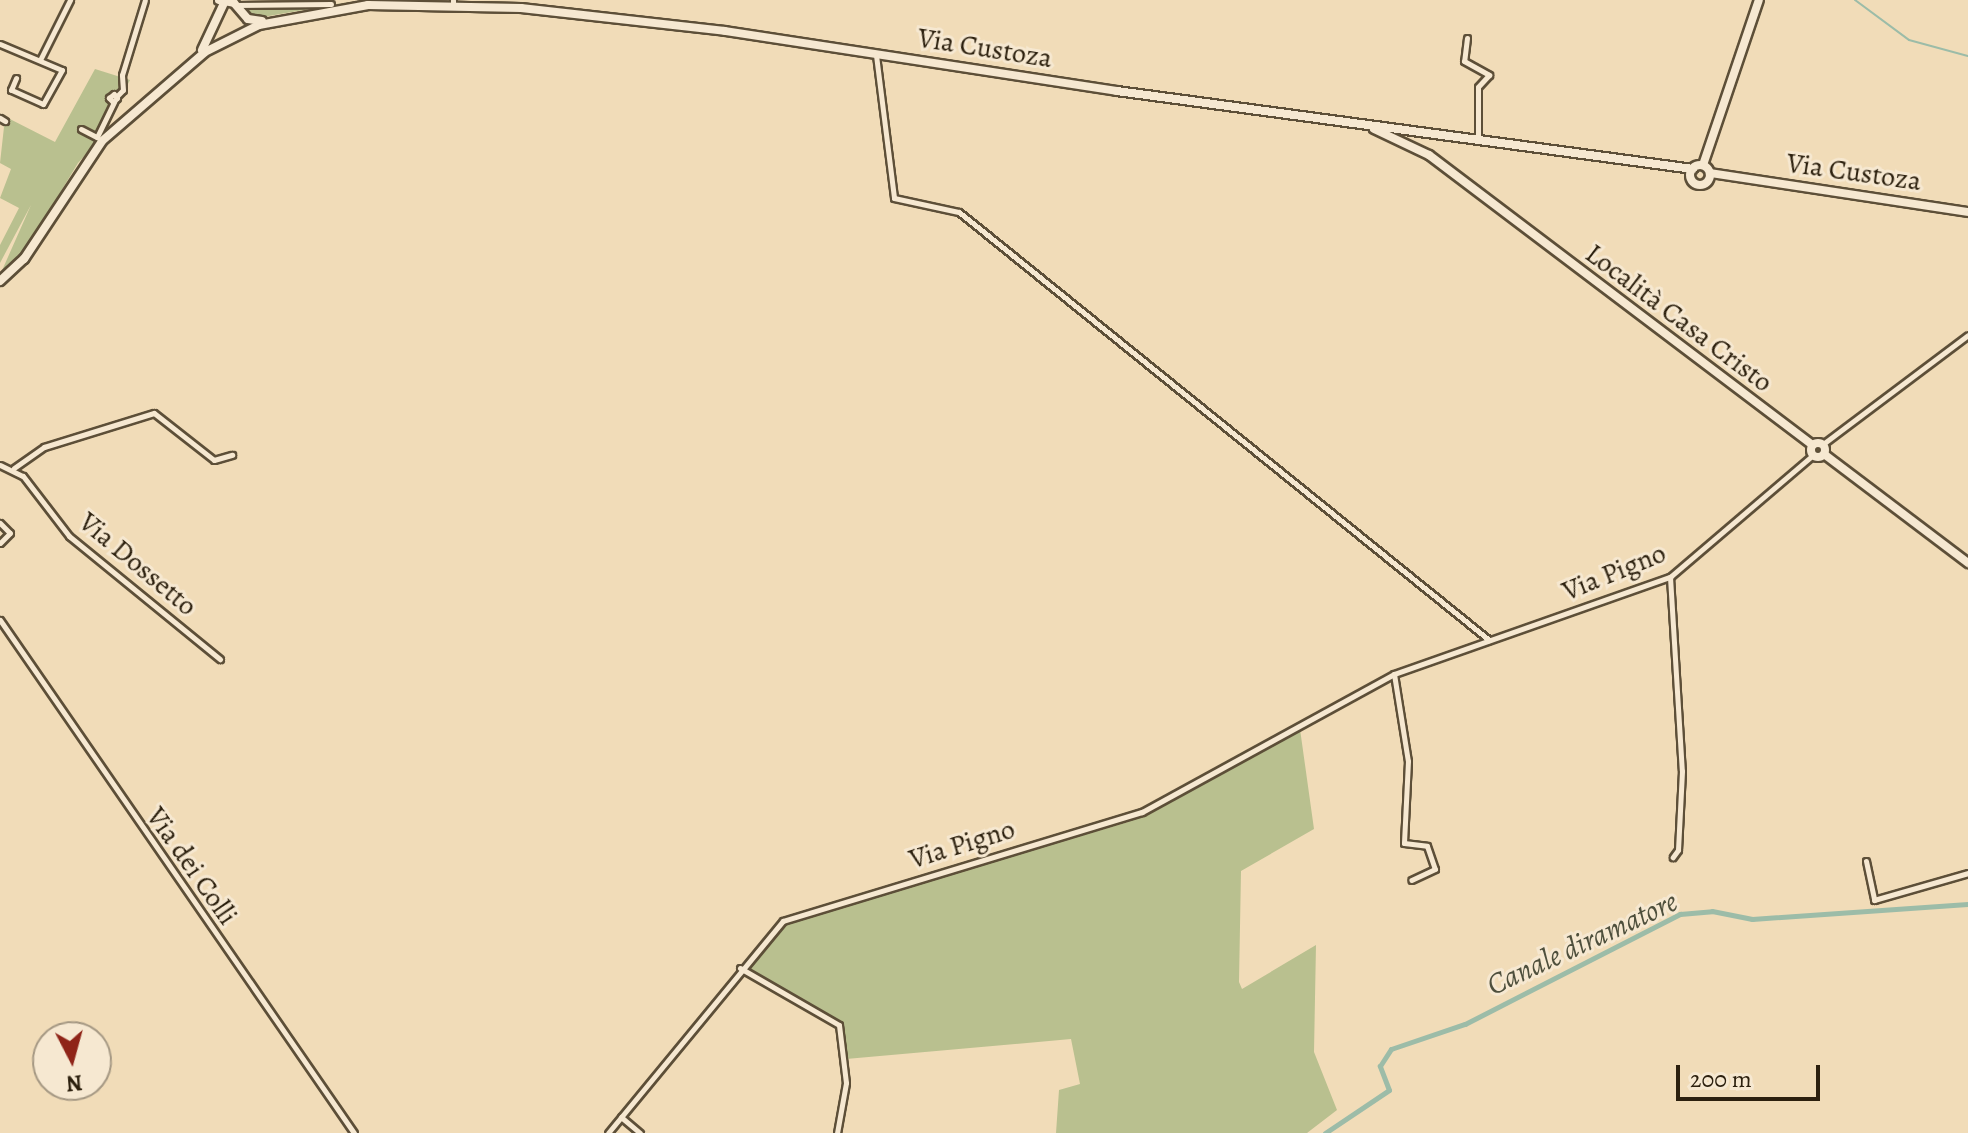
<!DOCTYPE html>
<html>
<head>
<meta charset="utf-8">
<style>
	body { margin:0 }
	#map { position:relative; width:1968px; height:1133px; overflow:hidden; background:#f1dcb8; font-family:Alegreya,serif }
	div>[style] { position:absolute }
	.green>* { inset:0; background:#b9c08f }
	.stream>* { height:2px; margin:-1px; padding:0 1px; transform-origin:1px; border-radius:1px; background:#9cbca8 }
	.canal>* { height:5px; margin:-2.5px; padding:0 2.5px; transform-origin:2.5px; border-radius:2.5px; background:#9cbca8 }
	.roads { filter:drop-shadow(2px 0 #5d4f38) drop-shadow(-2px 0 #5d4f38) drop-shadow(0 2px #5d4f38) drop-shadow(0 -2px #5d4f38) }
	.street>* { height:5px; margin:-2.5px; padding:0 2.5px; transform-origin:2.5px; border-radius:2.5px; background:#f6e8d1 }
	.secondary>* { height:8px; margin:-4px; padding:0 4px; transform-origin:4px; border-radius:4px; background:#f6e8d1 }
	.secondary>.ring { margin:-4px; padding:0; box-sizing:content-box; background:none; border:8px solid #f6e8d1; border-radius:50% }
	span { translate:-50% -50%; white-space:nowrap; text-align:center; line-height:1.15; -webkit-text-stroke:6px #f6e8d1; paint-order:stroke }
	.street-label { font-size:28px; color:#2c200e }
	.water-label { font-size:30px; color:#4e4f3c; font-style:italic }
	.north { position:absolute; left:32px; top:1021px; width:80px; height:80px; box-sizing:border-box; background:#f6e8d1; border:2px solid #a59883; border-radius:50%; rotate:174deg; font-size:22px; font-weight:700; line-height:32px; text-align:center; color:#2c200e }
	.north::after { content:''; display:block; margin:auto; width:28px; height:36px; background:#8f2418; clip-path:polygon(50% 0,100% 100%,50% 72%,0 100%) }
	.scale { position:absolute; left:1676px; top:1065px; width:144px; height:36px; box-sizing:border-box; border:4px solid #2c200e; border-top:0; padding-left:10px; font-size:24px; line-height:28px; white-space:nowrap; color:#2c200e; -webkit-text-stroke:6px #f6e8d1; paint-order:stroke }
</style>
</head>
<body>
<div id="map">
	<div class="green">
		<div style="clip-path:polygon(356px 1px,257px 18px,243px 8px,303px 9px)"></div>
		<div style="clip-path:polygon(95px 69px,130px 80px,98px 141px,78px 163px,31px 241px,0 275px,31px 205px,0 263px,0 245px,19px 208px,0 198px,11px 169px,0 163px,4px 127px,0 114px,55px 142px)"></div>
		<div style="clip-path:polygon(1300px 729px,1314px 829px,1241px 871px,1239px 982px,1242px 989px,1316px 945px,1314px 1052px,1337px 1110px,1307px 1133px,1056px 1133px,1059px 1090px,1080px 1084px,1071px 1039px,846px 1059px,837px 1019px,750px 972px,748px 966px,784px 924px,1128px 822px)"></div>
	</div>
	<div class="stream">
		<div style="left:1855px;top:0;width:67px;rotate:36.5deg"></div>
		<div style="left:1909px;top:40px;width:61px;rotate:15.2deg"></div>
	</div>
	<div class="canal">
		<div style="left:1325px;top:1133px;width:77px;rotate:-33.9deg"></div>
		<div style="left:1389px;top:1090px;width:26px;rotate:-111deg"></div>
		<div style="left:1380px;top:1066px;width:20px;rotate:-57deg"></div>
		<div style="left:1391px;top:1049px;width:78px;rotate:-18.7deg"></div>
		<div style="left:1465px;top:1024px;width:242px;rotate:-27.1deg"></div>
		<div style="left:1680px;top:914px;width:32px;rotate:-5deg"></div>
		<div style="left:1712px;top:911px;width:41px;rotate:11.3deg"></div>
		<div style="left:1752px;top:919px;width:217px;rotate:-4deg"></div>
	</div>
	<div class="roads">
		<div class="street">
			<div style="left:453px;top:0;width:2px;rotate:90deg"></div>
			<div style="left:236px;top:5px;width:95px;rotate:-0.6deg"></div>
			<div style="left:1467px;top:38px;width:23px;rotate:97deg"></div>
			<div style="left:1464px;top:61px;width:29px;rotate:29deg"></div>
			<div style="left:1489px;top:75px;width:16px;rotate:133deg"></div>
			<div style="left:1478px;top:87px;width:53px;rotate:90deg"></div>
			<div style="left:0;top:44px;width:67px;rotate:22.8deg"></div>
			<div style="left:62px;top:70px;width:39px;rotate:119deg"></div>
			<div style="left:43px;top:104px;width:35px;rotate:-156deg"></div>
			<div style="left:11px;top:90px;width:13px;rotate:-67deg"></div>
			<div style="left:876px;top:55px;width:144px;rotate:82.8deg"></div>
			<div style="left:894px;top:198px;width:66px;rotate:12.2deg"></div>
			<div style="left:959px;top:212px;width:681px;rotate:38.92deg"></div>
			<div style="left:41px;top:58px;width:65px;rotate:-63.4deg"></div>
			<div style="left:114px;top:94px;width:5px;rotate:53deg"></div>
			<div style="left:117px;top:98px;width:6px;rotate:135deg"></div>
			<div style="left:113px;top:102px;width:6px;rotate:-135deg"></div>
			<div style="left:109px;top:98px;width:6px;rotate:-39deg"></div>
			<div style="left:117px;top:96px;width:8px;rotate:-45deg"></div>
			<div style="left:123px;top:90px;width:15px;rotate:-94deg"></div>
			<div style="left:122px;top:75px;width:78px;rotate:-73deg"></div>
			<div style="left:0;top:118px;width:6px;rotate:31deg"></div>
			<div style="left:81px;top:129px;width:18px;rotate:27deg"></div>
			<div style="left:97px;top:137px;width:39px;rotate:-64deg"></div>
			<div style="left:1823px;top:444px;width:181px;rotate:-36.9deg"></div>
			<div style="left:0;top:465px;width:25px;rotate:26deg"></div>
			<div style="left:23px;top:476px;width:76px;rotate:52.5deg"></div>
			<div style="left:69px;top:536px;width:195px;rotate:39.2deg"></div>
			<div style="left:14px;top:468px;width:37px;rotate:-35deg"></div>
			<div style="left:44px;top:447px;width:115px;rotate:-17.2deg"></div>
			<div style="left:154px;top:413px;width:76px;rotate:38.1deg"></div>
			<div style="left:214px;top:460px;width:19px;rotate:-16deg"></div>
			<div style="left:0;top:523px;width:14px;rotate:45deg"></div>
			<div style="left:10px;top:533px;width:14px;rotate:135deg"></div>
			<div style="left:1670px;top:577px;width:194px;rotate:86.5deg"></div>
			<div style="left:1682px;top:771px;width:79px;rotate:92.9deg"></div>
			<div style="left:1678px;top:850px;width:9px;rotate:126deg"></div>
			<div style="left:0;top:620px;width:623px;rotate:55.39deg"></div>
			<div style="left:1394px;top:674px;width:88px;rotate:80.9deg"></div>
			<div style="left:1408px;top:761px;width:82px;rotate:92.8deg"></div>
			<div style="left:1404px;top:843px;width:23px;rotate:7deg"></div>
			<div style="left:1427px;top:846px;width:24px;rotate:71deg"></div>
			<div style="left:1435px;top:869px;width:26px;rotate:155deg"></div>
			<div style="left:1866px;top:861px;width:40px;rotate:78deg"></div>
			<div style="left:1874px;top:900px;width:98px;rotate:-16deg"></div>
			<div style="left:740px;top:968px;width:114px;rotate:29.9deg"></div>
			<div style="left:839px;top:1025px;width:58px;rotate:83.1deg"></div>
			<div style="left:846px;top:1083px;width:51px;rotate:100.2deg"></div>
			<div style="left:621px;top:1117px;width:25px;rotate:40deg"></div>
			<div style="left:608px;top:1133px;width:275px;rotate:-50.5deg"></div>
			<div style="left:783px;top:921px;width:375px;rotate:-16.9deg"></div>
			<div style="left:1142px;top:812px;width:287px;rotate:-28.7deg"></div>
			<div style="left:1394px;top:674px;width:293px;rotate:-19.4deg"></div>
			<div style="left:1670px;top:577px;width:188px;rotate:-40.5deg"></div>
		</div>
		<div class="secondary">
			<div style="left:219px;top:0;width:15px;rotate:11deg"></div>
			<div style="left:234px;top:3px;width:21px;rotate:49deg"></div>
			<div style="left:248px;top:19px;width:14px;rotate:8deg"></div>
			<div style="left:202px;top:50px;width:54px;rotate:-64.9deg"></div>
			<div style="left:1374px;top:129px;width:61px;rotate:25.3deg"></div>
			<div style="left:1429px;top:155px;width:481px;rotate:37.1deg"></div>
			<div style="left:1703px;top:165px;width:174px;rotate:-71.3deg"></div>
			<div class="ring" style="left:1690px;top:165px;width:12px;height:12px"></div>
			<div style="left:1710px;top:173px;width:261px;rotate:8.6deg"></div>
			<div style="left:0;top:281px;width:33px;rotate:-43deg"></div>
			<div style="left:24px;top:259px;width:141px;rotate:-56.5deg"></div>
			<div style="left:102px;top:141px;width:136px;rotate:-40.8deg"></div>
			<div style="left:205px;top:52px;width:60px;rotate:-26.6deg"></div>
			<div style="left:259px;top:25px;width:111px;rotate:-10.4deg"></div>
			<div style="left:368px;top:5px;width:153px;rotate:1.1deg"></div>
			<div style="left:521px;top:8px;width:205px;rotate:6.4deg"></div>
			<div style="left:725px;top:31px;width:397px;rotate:8.7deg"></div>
			<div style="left:1117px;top:91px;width:581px;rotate:7.71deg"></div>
			<div class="ring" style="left:1811px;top:443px;width:6px;height:6px"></div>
			<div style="left:1824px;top:454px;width:181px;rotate:37.1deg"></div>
		</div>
	</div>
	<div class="street-label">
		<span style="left:985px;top:48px;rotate:9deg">Via Custoza</span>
		<span style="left:1854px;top:172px;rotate:8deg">Via Custoza</span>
		<span style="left:1679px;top:318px;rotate:37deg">Località Casa Cristo</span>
		<span style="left:138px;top:564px;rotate:40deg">Via Dossetto</span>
		<span style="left:1614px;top:572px;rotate:-22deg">Via Pigno</span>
		<span style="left:962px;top:844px;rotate:-17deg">Via Pigno</span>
		<span style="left:192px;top:866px;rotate:55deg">Via dei Colli</span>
	</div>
	<div class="water-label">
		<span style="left:1582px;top:943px;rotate:-25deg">Canale diramatore</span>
	</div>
	<div class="north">N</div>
	<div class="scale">200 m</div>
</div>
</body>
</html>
